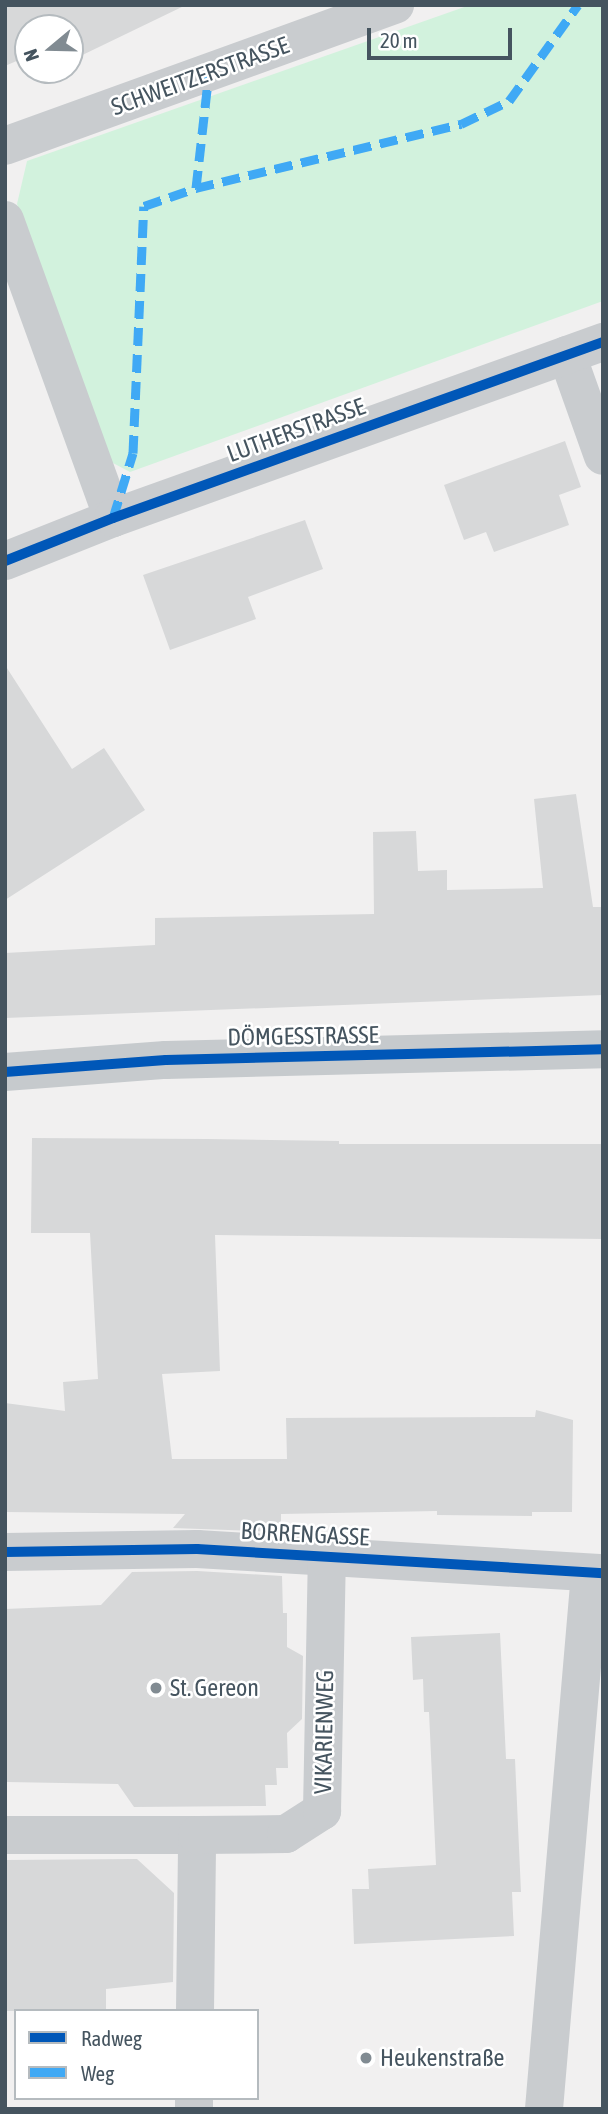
<!DOCTYPE html>
<html>
<head>
<meta charset="utf-8">
<style>
	body { margin:0 }
	#map { position:relative; width:608px; height:2114px; overflow:hidden; background:#f1f0f0; font-family:"Asap Condensed",sans-serif }
	div>[style] { position:absolute }
	.green>* { inset:0; background:#d2f2dd }
	.building>* { inset:0; background:#d7d8d9 }
	.minor>* { height:38px; margin:-19px; padding:0 19px; transform-origin:19px; border-radius:19px; background:#c9cccf }
	.major>* { height:38px; margin:-19px; padding:0 19px; transform-origin:19px; border-radius:19px; background:#c6cacd }
	.quiet>* { height:9px; margin-top:-4.5px; transform-origin:0; background:repeating-linear-gradient(90deg,#3fa9f5 0 18px,transparent 0 27px) }
	.cycleway>* { height:10px; margin:-5px; padding:0 5px; transform-origin:5px; border-radius:5px; background:#0057b8 }
	.dots>* { width:19px; height:19px; translate:-50% -50%; box-sizing:border-box; border:4px solid #fff; border-radius:50% }
	span { translate:-50% -50%; white-space:nowrap; text-align:center; line-height:1.15; -webkit-text-stroke:5px #fff; paint-order:stroke }
	.street-label { font-size:24px; color:#45545f }
	.poi-label { font-size:24px; color:#45545f }
	.left { translate:0 -50%; text-align:left }
	.frame { position:absolute; inset:0; border:7px solid #45545f; pointer-events:none }
	.legend { position:absolute; left:14px; top:2009px; width:245px; height:91px; box-sizing:border-box; background:#fff; border:2px solid #b5bbbf; margin:0; padding:9px 12px; list-style:none; font-size:21px; color:#45545f }
	.legend li { display:flex; align-items:center; gap:14px; height:35px }
	.legend b { width:35px; border:2px solid #b5bbbf }
	.north { position:absolute; left:14px; top:14px; width:70px; height:70px; box-sizing:border-box; background:#fff; border:2px solid #b5bbbf; border-radius:50%; rotate:251deg; font-size:19px; font-weight:700; line-height:28px; text-align:center; color:#45545f }
	.north::after { content:''; display:block; margin:auto; width:24px; height:32px; background:#818b92; clip-path:polygon(50% 0,100% 100%,50% 72%,0 100%) }
	.scale { position:absolute; left:367px; top:28px; width:145px; height:32px; box-sizing:border-box; border:4px solid #45545f; border-top:0; padding-left:9px; font-size:21px; line-height:24px; white-space:nowrap; color:#45545f; -webkit-text-stroke:5px #fff; paint-order:stroke }
</style>
</head>
<body>
<div id="map">
	<div class="green">
		<div style="clip-path:polygon(470px 5px,603px 5px,603px 301px,130px 472px,111px 462px,17px 204px,27px 161px)"></div>
	</div>
	<div class="building">
		<div style="clip-path:polygon(5px 5px,186px 5px,70px 61px,70px 28px,28px 28px,28px 56px,5px 66px)"></div>
		<div style="clip-path:polygon(565px 441px,581px 487px,559px 495px,569px 525px,494px 552px,486px 532px,464px 540px,444px 485px)"></div>
		<div style="clip-path:polygon(305px 520px,323px 569px,248px 597px,256px 619px,170px 650px,143px 575px)"></div>
		<div style="clip-path:polygon(5px 665px,72px 769px,104px 748px,145px 810px,5px 900px)"></div>
		<div style="clip-path:polygon(576px 794px,593px 907px,603px 907px,603px 995px,5px 1018px,5px 953px,155px 945px,155px 918px,374px 914px,373px 832px,416px 831px,418px 871px,447px 870px,447px 890px,543px 888px,534px 799px)"></div>
		<div style="clip-path:polygon(32px 1138px,207px 1139px,339px 1141px,339px 1144px,603px 1144px,603px 1239px,215px 1235px,220px 1371px,162px 1374px,172px 1459px,287px 1459px,286px 1418px,535px 1417px,536px 1410px,573px 1420px,572px 1512px,532px 1512px,532px 1516px,437px 1515px,437px 1511px,281px 1514px,281px 1532px,173px 1528px,185px 1514px,5px 1512px,5px 1403px,65px 1411px,63px 1382px,98px 1379px,90px 1233px,31px 1233px)"></div>
		<div style="clip-path:polygon(197px 1571px,282px 1576px,283px 1613px,287px 1613px,287px 1647px,303px 1656px,302px 1719px,287px 1733px,288px 1768px,276px 1768px,277px 1785px,265px 1785px,266px 1806px,134px 1807px,118px 1784px,7px 1782px,5px 1609px,101px 1605px,132px 1572px)"></div>
		<div style="clip-path:polygon(500px 1633px,506px 1759px,515px 1759px,521px 1892px,512px 1892px,514px 1936px,354px 1944px,352px 1889px,369px 1889px,368px 1869px,436px 1865px,429px 1712px,424px 1712px,423px 1679px,413px 1680px,411px 1637px)"></div>
		<div style="clip-path:polygon(137px 1859px,174px 1893px,173px 1982px,106px 1989px,106px 2011px,5px 2011px,5px 1860px)"></div>
	</div>
	<div class="minor">
		<div style="left:5px;top:146px;width:415px;rotate:-19.9deg"></div>
		<div style="left:5px;top:220px;width:317px;rotate:70.1deg"></div>
		<div style="left:567px;top:355px;width:107px;rotate:70.4deg"></div>
		<div style="left:5px;top:561px;width:116px;rotate:-21.7deg"></div>
		<div style="left:113px;top:518px;width:521px;rotate:-19.76deg"></div>
		<div style="left:5px;top:1552px;width:192px;rotate:-0.9deg"></div>
		<div style="left:197px;top:1549px;width:407px;rotate:3.4deg"></div>
		<div style="left:5px;top:1835px;width:192px"></div>
		<div style="left:195px;top:2011px;width:176px;rotate:-89.3deg"></div>
		<div style="left:197px;top:1835px;width:89px;rotate:-0.6deg"></div>
		<div style="left:286px;top:1834px;width:43px;rotate:-32.6deg"></div>
		<div style="left:322px;top:1811px;width:256px;rotate:-88.9deg"></div>
		<div style="left:194px;top:2109px;width:11px;rotate:-90deg"></div>
		<div style="left:544px;top:2109px;width:537px;rotate:-85.09deg"></div>
	</div>
	<div class="major">
		<div style="left:5px;top:1072px;width:161px;rotate:-4.3deg"></div>
		<div style="left:166px;top:1060px;width:437px;rotate:-1.4deg"></div>
	</div>
	<div class="quiet">
		<div style="left:196px;top:188px;width:116px;rotate:-83.6deg"></div>
		<div style="left:113px;top:518px;width:68px;rotate:-72.9deg"></div>
		<div style="left:133px;top:453px;width:247px;rotate:-87.5deg"></div>
		<div style="left:144px;top:206px;width:55px;rotate:-19.1deg"></div>
		<div style="left:196px;top:188px;width:273px;rotate:-13.6deg"></div>
		<div style="left:461px;top:124px;width:53px;rotate:-25.6deg"></div>
		<div style="left:509px;top:101px;width:118px;rotate:-54.3deg"></div>
	</div>
	<div class="cycleway">
		<div style="left:5px;top:561px;width:116px;rotate:-21.7deg"></div>
		<div style="left:113px;top:518px;width:521px;rotate:-19.76deg"></div>
		<div style="left:5px;top:1072px;width:161px;rotate:-4.3deg"></div>
		<div style="left:166px;top:1060px;width:437px;rotate:-1.4deg"></div>
		<div style="left:5px;top:1552px;width:192px;rotate:-0.9deg"></div>
		<div style="left:197px;top:1549px;width:407px;rotate:3.4deg"></div>
	</div>
	<div class="dots">
		<div style="left:156px;top:1688px;background:#818b92"></div>
		<div style="left:366px;top:2058px;background:#818b92"></div>
	</div>
	<div class="street-label">
		<span style="left:200px;top:76px;rotate:-20deg">SCHWEITZERSTRASSE</span>
		<span style="left:296px;top:430px;rotate:-20deg">LUTHERSTRASSE</span>
		<span style="left:303px;top:1036px;rotate:-1deg">DÖMGESSTRASSE</span>
		<span style="left:305px;top:1534px;rotate:3deg">BORRENGASSE</span>
		<span style="left:324px;top:1732px;rotate:-89deg">VIKARIENWEG</span>
	</div>
	<div class="poi-label">
		<span class="left" style="left:170px;top:1688px">St. Gereon</span>
		<span class="left" style="left:380px;top:2058px">Heukenstraße</span>
	</div>
	<div class="frame"></div>
	<ul class="legend">
	<li><b style="height:9px;background:#0057b8"></b>Radweg</li>
	<li><b style="height:9px;background:#3fa9f5"></b>Weg</li>
	</ul>
	<div class="north">N</div>
	<div class="scale">20 m</div>
</div>
</body>
</html>
